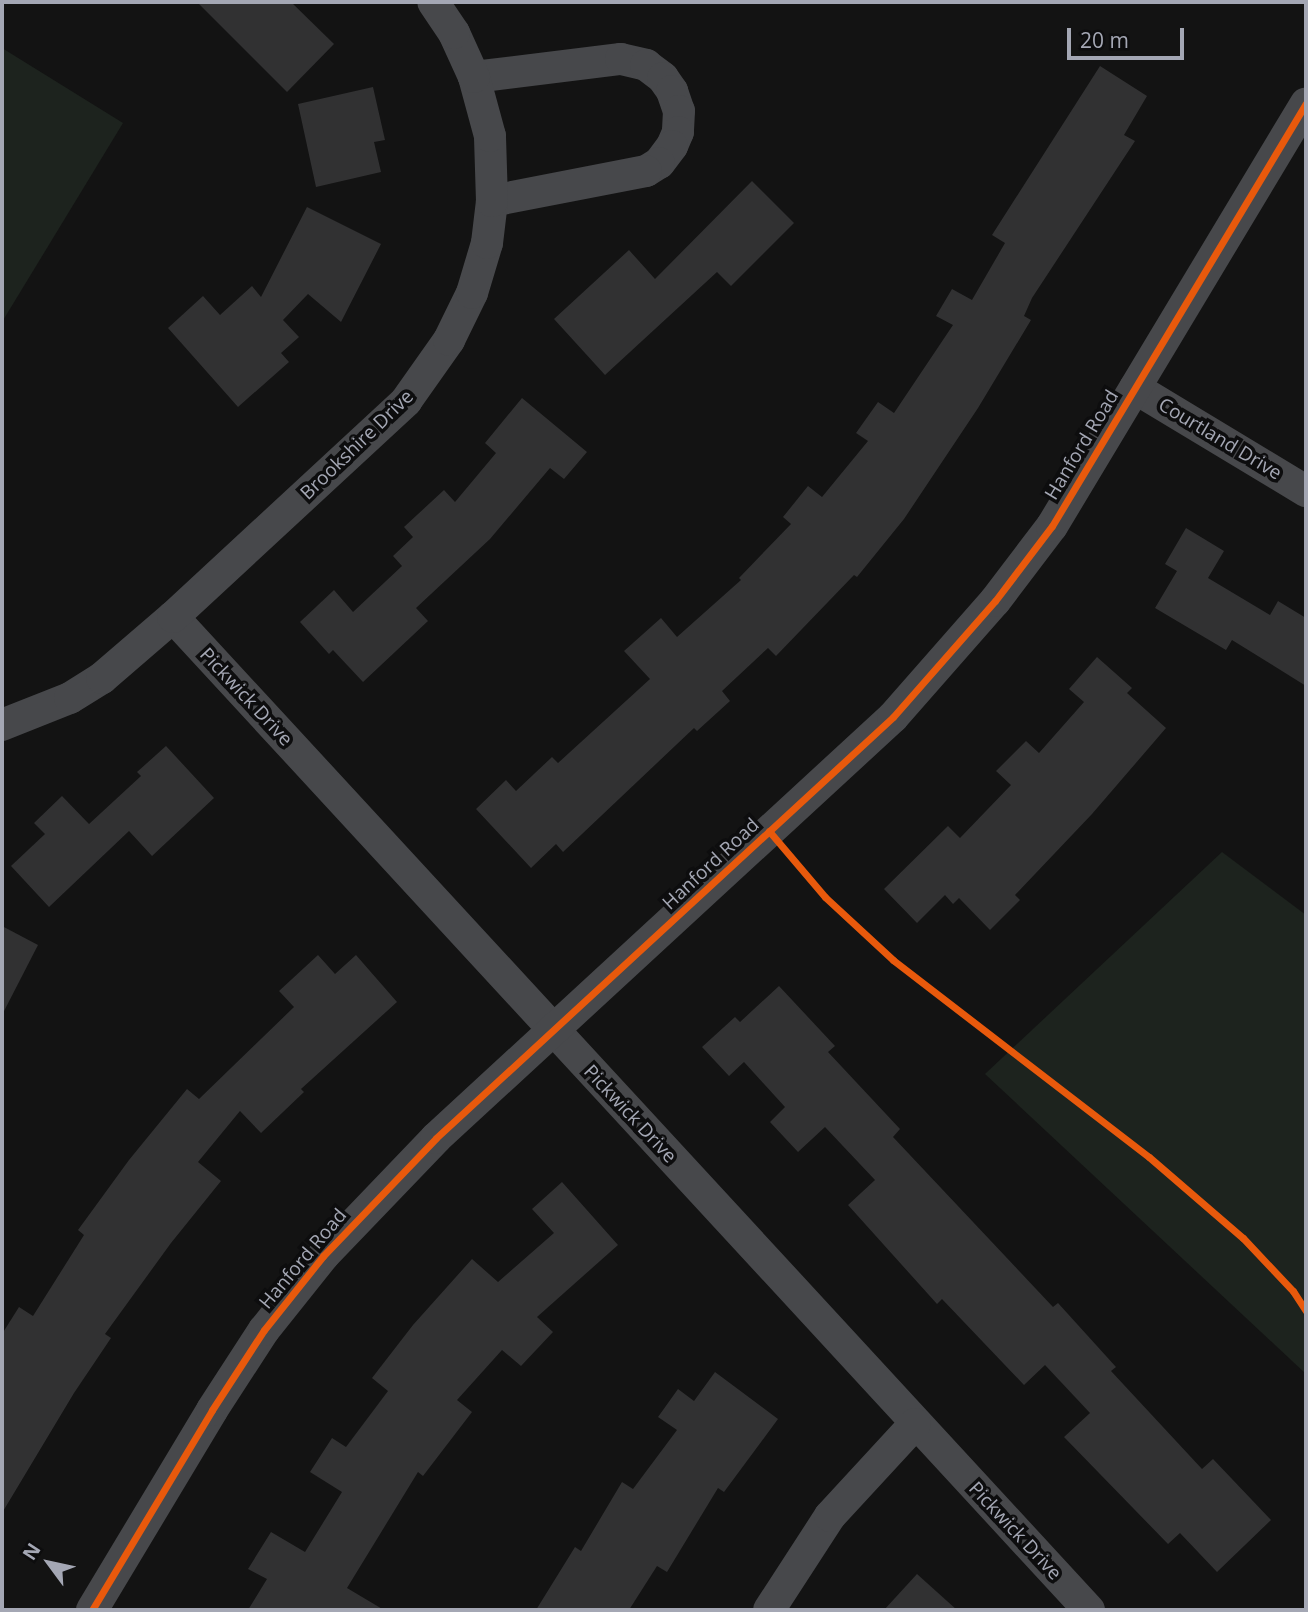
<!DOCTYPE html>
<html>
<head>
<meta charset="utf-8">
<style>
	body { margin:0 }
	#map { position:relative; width:1308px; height:1612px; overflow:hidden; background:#131313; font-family:"Open Sans",sans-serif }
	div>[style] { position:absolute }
	.green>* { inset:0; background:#1d231e }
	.building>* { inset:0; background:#313132 }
	.street>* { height:32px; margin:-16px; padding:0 16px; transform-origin:16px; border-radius:16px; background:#47484b }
	.cycleway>* { height:7px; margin:-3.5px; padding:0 3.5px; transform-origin:3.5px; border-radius:3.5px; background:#e8590c }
	span { translate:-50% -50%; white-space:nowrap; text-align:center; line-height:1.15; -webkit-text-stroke:7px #0d0d0e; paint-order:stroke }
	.street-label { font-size:19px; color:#a4a7b4 }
	.frame { position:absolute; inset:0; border:4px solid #a4a7b4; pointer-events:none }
	.north { position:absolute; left:14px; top:1528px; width:70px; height:70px; -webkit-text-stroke:5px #0d0d0e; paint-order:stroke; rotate:303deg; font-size:19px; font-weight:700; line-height:28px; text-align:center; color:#a4a7b4 }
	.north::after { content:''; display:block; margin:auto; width:24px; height:32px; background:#a4a7b4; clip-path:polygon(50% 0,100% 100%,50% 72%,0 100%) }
	.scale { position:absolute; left:1067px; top:28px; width:117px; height:32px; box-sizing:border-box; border:4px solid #a4a7b4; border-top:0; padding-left:9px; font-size:21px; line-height:24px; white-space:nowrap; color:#a4a7b4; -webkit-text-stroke:5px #0d0d0e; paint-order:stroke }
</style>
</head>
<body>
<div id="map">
	<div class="green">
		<div style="clip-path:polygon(2px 48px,123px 123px,2px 322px)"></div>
		<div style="clip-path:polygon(1222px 852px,1306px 915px,1306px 1374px,985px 1074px)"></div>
	</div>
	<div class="building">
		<div style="clip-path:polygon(197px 2px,291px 2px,334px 44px,287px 92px)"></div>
		<div style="clip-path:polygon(1100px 66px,1147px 96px,1124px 135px,1135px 141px,1032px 298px,1024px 316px,1031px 320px,978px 408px,904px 519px,857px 577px,854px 575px,776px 656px,768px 648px,722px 691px,730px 701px,697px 731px,694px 728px,563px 852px,556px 844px,531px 868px,476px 809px,506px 780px,516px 791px,552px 757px,558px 763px,650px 679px,624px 651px,661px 618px,677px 637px,741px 580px,739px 578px,791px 524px,783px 517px,808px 486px,822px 497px,868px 441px,856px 433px,878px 402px,894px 413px,953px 325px,936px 316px,952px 289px,972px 300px,1005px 243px,992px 235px)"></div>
		<div style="clip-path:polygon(373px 87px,385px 140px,374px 142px,381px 172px,316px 187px,298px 104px)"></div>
		<div style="clip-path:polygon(752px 181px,794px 223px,731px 286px,717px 272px,605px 375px,554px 319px,629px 250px,655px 279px)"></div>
		<div style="clip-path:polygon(307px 207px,381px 244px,341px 322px,308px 294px,283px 320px,299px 337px,281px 353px,289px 362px,238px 407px,168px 328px,203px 296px,220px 315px,252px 286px,261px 297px)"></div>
		<div style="clip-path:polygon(522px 398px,587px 452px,564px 479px,550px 468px,490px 539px,416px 608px,428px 621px,363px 682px,333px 650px,329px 654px,300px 622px,334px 590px,353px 612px,402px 566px,393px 556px,413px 537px,404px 527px,444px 490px,455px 502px,496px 453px,485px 443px)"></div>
		<div style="clip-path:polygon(1186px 528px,1224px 551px,1208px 578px,1270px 615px,1278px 601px,1306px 618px,1306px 686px,1232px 640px,1226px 650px,1155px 608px,1177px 571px,1165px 564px)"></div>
		<div style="clip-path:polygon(1097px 657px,1132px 688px,1127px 693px,1166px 728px,1092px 814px,1015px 895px,1020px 900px,990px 930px,959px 898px,953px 904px,945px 895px,917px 923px,884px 889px,948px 826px,960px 838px,1011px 785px,996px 771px,1026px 741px,1039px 753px,1084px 702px,1069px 689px)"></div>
		<div style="clip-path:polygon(166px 746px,214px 798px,152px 856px,129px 831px,49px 907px,11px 866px,45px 834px,34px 823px,62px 796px,89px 824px,141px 776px,137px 772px)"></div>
		<div style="clip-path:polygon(2px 926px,38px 945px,2px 1015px)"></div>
		<div style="clip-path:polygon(318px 955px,335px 974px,356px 955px,397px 1002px,301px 1089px,304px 1092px,261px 1133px,240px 1111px,198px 1162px,221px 1181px,171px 1243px,105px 1334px,111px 1338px,74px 1393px,2px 1513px,2px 1334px,19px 1307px,33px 1316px,84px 1235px,78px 1230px,129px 1160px,187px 1089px,199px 1099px,294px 1007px,279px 991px)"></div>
		<div style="clip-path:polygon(779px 986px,835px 1046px,828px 1052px,900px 1129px,893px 1137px,1053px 1307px,1058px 1303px,1116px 1367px,1111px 1371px,1202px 1469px,1213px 1459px,1271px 1520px,1217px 1572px,1180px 1533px,1168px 1544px,1064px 1437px,1090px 1413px,1045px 1365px,1024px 1385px,942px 1299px,937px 1304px,848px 1205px,875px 1180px,825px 1127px,798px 1152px,770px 1122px,785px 1107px,744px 1062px,729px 1076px,702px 1047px,735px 1017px,740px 1022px)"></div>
		<div style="clip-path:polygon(562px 1182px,618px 1245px,537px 1317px,553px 1332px,521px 1366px,502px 1350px,457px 1400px,472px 1412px,423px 1476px,418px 1472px,347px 1588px,384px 1610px,248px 1610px,267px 1579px,248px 1569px,271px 1532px,305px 1552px,342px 1492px,310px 1472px,332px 1438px,346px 1447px,388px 1391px,372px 1378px,413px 1325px,472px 1259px,498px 1282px,554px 1233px,532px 1209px)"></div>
		<div style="clip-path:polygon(715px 1372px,778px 1419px,724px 1492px,718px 1488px,667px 1572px,657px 1566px,629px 1610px,536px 1610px,575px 1547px,581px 1551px,622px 1482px,633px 1489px,677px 1430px,658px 1417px,678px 1389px,694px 1401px)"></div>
		<div style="clip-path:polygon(917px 1574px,957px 1610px,884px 1610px)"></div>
	</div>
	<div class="street">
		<div style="left:474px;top:77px;width:148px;rotate:-7deg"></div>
		<div style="left:621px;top:59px;width:26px;rotate:13deg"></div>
		<div style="left:646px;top:65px;width:21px;rotate:37deg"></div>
		<div style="left:663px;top:78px;width:16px;rotate:55deg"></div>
		<div style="left:672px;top:91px;width:21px;rotate:71deg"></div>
		<div style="left:679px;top:111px;width:21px;rotate:93deg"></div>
		<div style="left:678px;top:132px;width:15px;rotate:113deg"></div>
		<div style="left:672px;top:146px;width:21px;rotate:127deg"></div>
		<div style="left:659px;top:163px;width:15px;rotate:148deg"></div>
		<div style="left:646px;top:171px;width:157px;rotate:169deg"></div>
		<div style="left:1135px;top:388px;width:200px;rotate:31.1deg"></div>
		<div style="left:173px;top:617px;width:1351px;rotate:47.31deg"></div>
		<div style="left:2px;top:725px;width:73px;rotate:-21.7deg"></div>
		<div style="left:70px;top:698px;width:38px;rotate:-32deg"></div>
		<div style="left:102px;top:678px;width:94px;rotate:-40.7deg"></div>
		<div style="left:173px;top:617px;width:318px;rotate:-42.8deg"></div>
		<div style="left:406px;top:401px;width:75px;rotate:-54.8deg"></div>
		<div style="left:449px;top:340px;width:52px;rotate:-63.9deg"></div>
		<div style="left:472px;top:293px;width:52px;rotate:-73.3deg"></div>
		<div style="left:487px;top:243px;width:42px;rotate:-83.2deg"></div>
		<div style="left:492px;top:201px;width:65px;rotate:-91.8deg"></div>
		<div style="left:490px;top:136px;width:61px;rotate:-105.2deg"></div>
		<div style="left:474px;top:77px;width:48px;rotate:-114.4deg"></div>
		<div style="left:454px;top:33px;width:37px;rotate:-124deg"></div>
		<div style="left:92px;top:1610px;width:233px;rotate:-59deg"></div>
		<div style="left:212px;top:1410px;width:95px;rotate:-57deg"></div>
		<div style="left:264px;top:1330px;width:95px;rotate:-51.4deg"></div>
		<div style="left:323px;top:1256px;width:163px;rotate:-46.2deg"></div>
		<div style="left:436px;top:1138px;width:621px;rotate:-42.65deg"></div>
		<div style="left:893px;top:717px;width:154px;rotate:-48.7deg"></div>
		<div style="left:995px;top:601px;width:94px;rotate:-52.8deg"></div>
		<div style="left:1052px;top:526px;width:493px;rotate:-59deg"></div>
		<div style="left:769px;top:1610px;width:112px;rotate:-57deg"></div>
		<div style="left:830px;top:1516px;width:125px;rotate:-47.3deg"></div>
	</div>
	<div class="cycleway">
		<div style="left:769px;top:831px;width:87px;rotate:49.7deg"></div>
		<div style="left:825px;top:897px;width:93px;rotate:42.8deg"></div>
		<div style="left:893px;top:960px;width:323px;rotate:37.6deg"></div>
		<div style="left:1149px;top:1157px;width:124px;rotate:40.8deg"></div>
		<div style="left:1243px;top:1238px;width:73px;rotate:46.7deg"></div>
		<div style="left:1293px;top:1291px;width:24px;rotate:57deg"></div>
		<div style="left:92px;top:1610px;width:233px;rotate:-59deg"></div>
		<div style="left:212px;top:1410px;width:95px;rotate:-57deg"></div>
		<div style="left:264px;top:1330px;width:95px;rotate:-51.4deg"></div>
		<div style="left:323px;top:1256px;width:163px;rotate:-46.2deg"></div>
		<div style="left:436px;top:1138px;width:621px;rotate:-42.65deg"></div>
		<div style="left:893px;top:717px;width:154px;rotate:-48.7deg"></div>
		<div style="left:995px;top:601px;width:94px;rotate:-52.8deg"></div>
		<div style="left:1052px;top:526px;width:493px;rotate:-59deg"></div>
	</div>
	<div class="street-label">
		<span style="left:1220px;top:439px;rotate:31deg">Courtland Drive</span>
		<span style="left:357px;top:445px;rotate:-44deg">Brookshire Drive</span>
		<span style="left:1082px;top:445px;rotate:-59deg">Hanford Road</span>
		<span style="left:246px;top:697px;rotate:47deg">Pickwick Drive</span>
		<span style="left:711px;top:864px;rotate:-43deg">Hanford Road</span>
		<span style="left:630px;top:1114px;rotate:47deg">Pickwick Drive</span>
		<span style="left:303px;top:1259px;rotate:-50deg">Hanford Road</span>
		<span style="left:1015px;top:1531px;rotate:47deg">Pickwick Drive</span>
	</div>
	<div class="frame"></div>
	<div class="north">N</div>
	<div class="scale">20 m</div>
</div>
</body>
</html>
